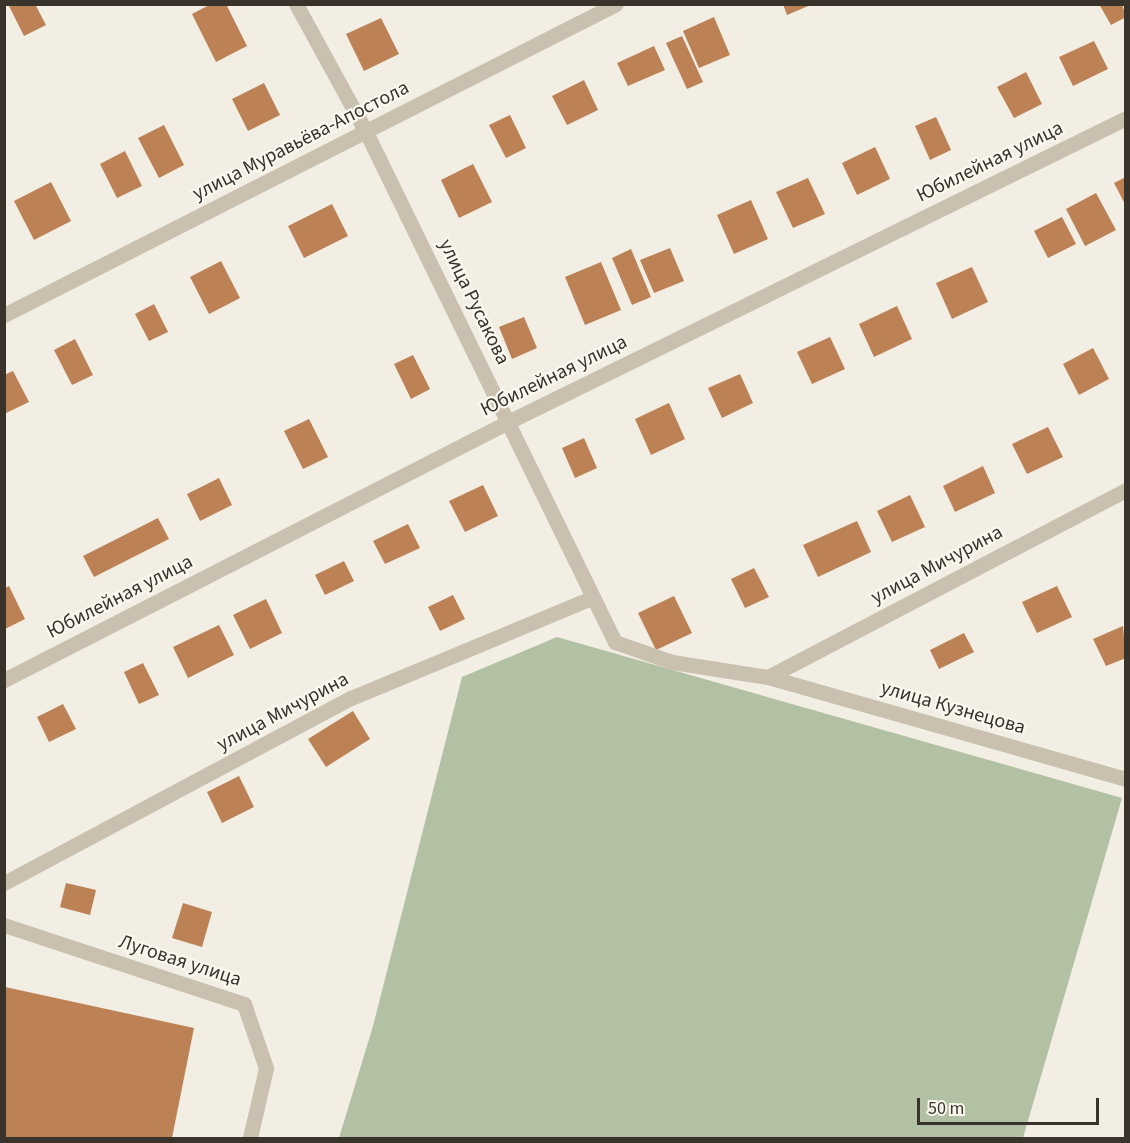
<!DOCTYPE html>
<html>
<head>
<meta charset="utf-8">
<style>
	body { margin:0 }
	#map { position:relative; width:1130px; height:1143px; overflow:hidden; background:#f2eee3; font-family:"Source Sans 3",sans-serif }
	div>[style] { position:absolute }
	.green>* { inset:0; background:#b2c1a3 }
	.building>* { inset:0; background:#bd8156 }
	.minor>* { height:15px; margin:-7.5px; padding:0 7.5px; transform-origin:7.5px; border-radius:7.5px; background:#cac0af }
	.tertiary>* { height:15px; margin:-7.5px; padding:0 7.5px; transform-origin:7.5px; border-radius:7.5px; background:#cac0af }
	span { translate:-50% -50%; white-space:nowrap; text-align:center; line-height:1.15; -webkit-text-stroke:4.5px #faf7ef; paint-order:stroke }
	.street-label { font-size:20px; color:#3a332c }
	.frame { position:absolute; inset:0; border:6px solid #3a332c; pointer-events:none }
	.scale { position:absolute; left:917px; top:1098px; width:182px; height:27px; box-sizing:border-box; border:3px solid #3a332c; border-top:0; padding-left:8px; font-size:18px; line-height:21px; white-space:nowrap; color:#3a332c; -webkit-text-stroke:4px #faf7ef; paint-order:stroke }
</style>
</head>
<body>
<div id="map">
	<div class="green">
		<div style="clip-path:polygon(557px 637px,1122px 798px,1023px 1138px,339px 1138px,373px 1026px,462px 677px)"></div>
	</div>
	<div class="building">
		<div style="clip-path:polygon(8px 4px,35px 4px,46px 25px,24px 36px)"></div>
		<div style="clip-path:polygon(211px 4px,226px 4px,247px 46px,216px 62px,192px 14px)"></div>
		<div style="clip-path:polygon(783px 4px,813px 4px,787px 15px)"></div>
		<div style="clip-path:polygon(1099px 4px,1122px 4px,1126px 17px,1111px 25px)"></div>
		<div style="clip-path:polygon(714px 17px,730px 55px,699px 68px,683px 31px)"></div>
		<div style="clip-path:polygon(381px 18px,399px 54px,364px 71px,346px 34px)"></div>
		<div style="clip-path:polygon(682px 36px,703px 82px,687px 89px,666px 43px)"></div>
		<div style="clip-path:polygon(1094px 41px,1108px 69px,1073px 86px,1059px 57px)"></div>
		<div style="clip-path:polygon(654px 46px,665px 70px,628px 86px,617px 63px)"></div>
		<div style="clip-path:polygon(1026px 72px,1042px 104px,1014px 118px,997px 87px)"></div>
		<div style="clip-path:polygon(584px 80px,598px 110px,567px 125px,552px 96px)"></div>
		<div style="clip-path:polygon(264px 83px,280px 115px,248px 131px,232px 99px)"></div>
		<div style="clip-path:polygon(510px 115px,526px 148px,506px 158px,489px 125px)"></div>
		<div style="clip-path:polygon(936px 117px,951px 150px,930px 160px,915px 126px)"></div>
		<div style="clip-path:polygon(164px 125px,184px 165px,159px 178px,138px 138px)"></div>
		<div style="clip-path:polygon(875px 147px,890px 179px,857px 195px,842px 163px)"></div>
		<div style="clip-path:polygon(125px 151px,142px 186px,117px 198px,100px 164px)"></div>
		<div style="clip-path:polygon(473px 164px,492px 202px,459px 218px,441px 180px)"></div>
		<div style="clip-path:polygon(1126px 177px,1126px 206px,1114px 183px)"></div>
		<div style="clip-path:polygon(808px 178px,825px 214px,793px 228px,776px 192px)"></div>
		<div style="clip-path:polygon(51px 182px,71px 221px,34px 240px,14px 201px)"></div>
		<div style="clip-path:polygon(1096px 193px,1116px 230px,1085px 246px,1066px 209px)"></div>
		<div style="clip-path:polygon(751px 200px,768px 239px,734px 254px,717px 215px)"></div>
		<div style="clip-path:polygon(332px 204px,348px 236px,304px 258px,288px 226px)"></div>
		<div style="clip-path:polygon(1062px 217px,1076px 244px,1048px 258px,1034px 231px)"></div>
		<div style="clip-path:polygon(670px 248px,684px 281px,654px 293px,640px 260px)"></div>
		<div style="clip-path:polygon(631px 249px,651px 297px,632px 305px,612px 258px)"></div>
		<div style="clip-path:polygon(221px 261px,240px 298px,209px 314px,190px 277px)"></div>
		<div style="clip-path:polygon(601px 262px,621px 310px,585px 325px,565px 277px)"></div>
		<div style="clip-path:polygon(972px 267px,988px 302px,952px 319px,936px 283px)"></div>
		<div style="clip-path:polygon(154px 304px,168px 332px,149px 341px,135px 314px)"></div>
		<div style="clip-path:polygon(897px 306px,912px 339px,874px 357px,859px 324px)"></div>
		<div style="clip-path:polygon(524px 317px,537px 348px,512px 359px,499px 327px)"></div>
		<div style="clip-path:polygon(830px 337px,845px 369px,812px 384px,797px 352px)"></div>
		<div style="clip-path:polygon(75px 339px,93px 375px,72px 385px,54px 350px)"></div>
		<div style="clip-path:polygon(1093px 348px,1109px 379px,1079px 395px,1063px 364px)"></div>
		<div style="clip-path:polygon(413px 355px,430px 389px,411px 399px,394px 364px)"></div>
		<div style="clip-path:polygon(13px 371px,29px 402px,4px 414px,4px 375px)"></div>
		<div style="clip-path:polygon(740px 374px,753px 403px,722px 418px,708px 388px)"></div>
		<div style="clip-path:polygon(669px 403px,685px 439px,651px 455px,635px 419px)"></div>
		<div style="clip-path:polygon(309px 419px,328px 457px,303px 469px,284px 431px)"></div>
		<div style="clip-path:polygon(1048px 427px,1063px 457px,1027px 474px,1012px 444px)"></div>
		<div style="clip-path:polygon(584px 438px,597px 468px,575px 478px,562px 448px)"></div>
		<div style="clip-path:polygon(983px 466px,995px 493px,955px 512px,943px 486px)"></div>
		<div style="clip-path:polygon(219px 478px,232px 505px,200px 521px,187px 494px)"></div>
		<div style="clip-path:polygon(483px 485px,498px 516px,465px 532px,449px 501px)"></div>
		<div style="clip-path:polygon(910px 495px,925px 527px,892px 542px,877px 511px)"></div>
		<div style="clip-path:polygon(158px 518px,169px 539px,94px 577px,83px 556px)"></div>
		<div style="clip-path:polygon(857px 521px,871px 552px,818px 577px,803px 545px)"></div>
		<div style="clip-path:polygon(408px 524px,420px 548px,385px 564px,373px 541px)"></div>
		<div style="clip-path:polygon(344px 561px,354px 581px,325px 595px,315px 575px)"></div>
		<div style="clip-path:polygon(754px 568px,769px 597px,745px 608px,731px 579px)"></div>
		<div style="clip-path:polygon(9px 586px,25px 619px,5px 629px,5px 588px)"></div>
		<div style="clip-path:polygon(1057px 586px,1072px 617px,1037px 633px,1022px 602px)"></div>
		<div style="clip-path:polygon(453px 595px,465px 619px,440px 631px,428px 607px)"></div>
		<div style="clip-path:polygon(674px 596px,692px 633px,656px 650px,638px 613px)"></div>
		<div style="clip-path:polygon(266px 599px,282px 633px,250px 649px,233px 615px)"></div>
		<div style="clip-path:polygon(219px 625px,234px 655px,188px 678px,173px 647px)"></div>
		<div style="clip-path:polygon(1123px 626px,1126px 658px,1106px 666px,1093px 639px)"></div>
		<div style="clip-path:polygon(964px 633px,974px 652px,939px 669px,930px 650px)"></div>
		<div style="clip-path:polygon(143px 663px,159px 695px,139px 704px,124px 672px)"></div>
		<div style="clip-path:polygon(63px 704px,76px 729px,49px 742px,37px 717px)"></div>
		<div style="clip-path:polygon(353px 711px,370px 739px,326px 767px,308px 739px)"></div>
		<div style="clip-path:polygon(239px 776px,254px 807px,222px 823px,207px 792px)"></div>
		<div style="clip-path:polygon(66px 883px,96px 890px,90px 915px,60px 907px)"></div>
		<div style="clip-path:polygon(183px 903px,212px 912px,202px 947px,172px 938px)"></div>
		<div style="clip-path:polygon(5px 987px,194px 1028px,172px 1138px,5px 1138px)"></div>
	</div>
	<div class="minor">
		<div style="left:296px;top:4px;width:146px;rotate:61.3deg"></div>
		<div style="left:366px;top:132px;width:568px;rotate:63.98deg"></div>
		<div style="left:615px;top:642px;width:60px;rotate:19.3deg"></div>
		<div style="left:672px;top:662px;width:97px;rotate:8.9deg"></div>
		<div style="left:768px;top:677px;width:372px;rotate:15.9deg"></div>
		<div style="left:4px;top:315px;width:686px;rotate:-26.94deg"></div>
		<div style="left:768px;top:677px;width:404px;rotate:-27.6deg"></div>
		<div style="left:4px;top:680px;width:568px;rotate:-27.11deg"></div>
		<div style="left:510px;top:421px;width:686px;rotate:-26.19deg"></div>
		<div style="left:4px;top:883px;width:393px;rotate:-28.1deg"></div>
		<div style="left:351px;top:698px;width:260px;rotate:-22.6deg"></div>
	</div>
	<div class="tertiary">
		<div style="left:4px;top:925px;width:253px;rotate:18.2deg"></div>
		<div style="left:244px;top:1004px;width:68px;rotate:71deg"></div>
		<div style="left:266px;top:1068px;width:72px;rotate:102.9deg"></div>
	</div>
	<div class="street-label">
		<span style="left:301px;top:141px;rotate:-27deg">улица Муравьёва-Апостола</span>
		<span style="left:990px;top:162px;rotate:-26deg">Юбилейная улица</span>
		<span style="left:474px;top:302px;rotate:64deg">улица Русакова</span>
		<span style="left:554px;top:376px;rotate:-26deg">Юбилейная улица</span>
		<span style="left:937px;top:565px;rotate:-28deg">улица Мичурина</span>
		<span style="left:120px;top:597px;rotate:-27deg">Юбилейная улица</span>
		<span style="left:953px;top:708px;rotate:16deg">улица Кузнецова</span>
		<span style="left:283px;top:712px;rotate:-28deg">улица Мичурина</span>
		<span style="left:180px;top:961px;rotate:18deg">Луговая улица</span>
	</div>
	<div class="frame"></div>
	<div class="scale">50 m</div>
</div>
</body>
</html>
